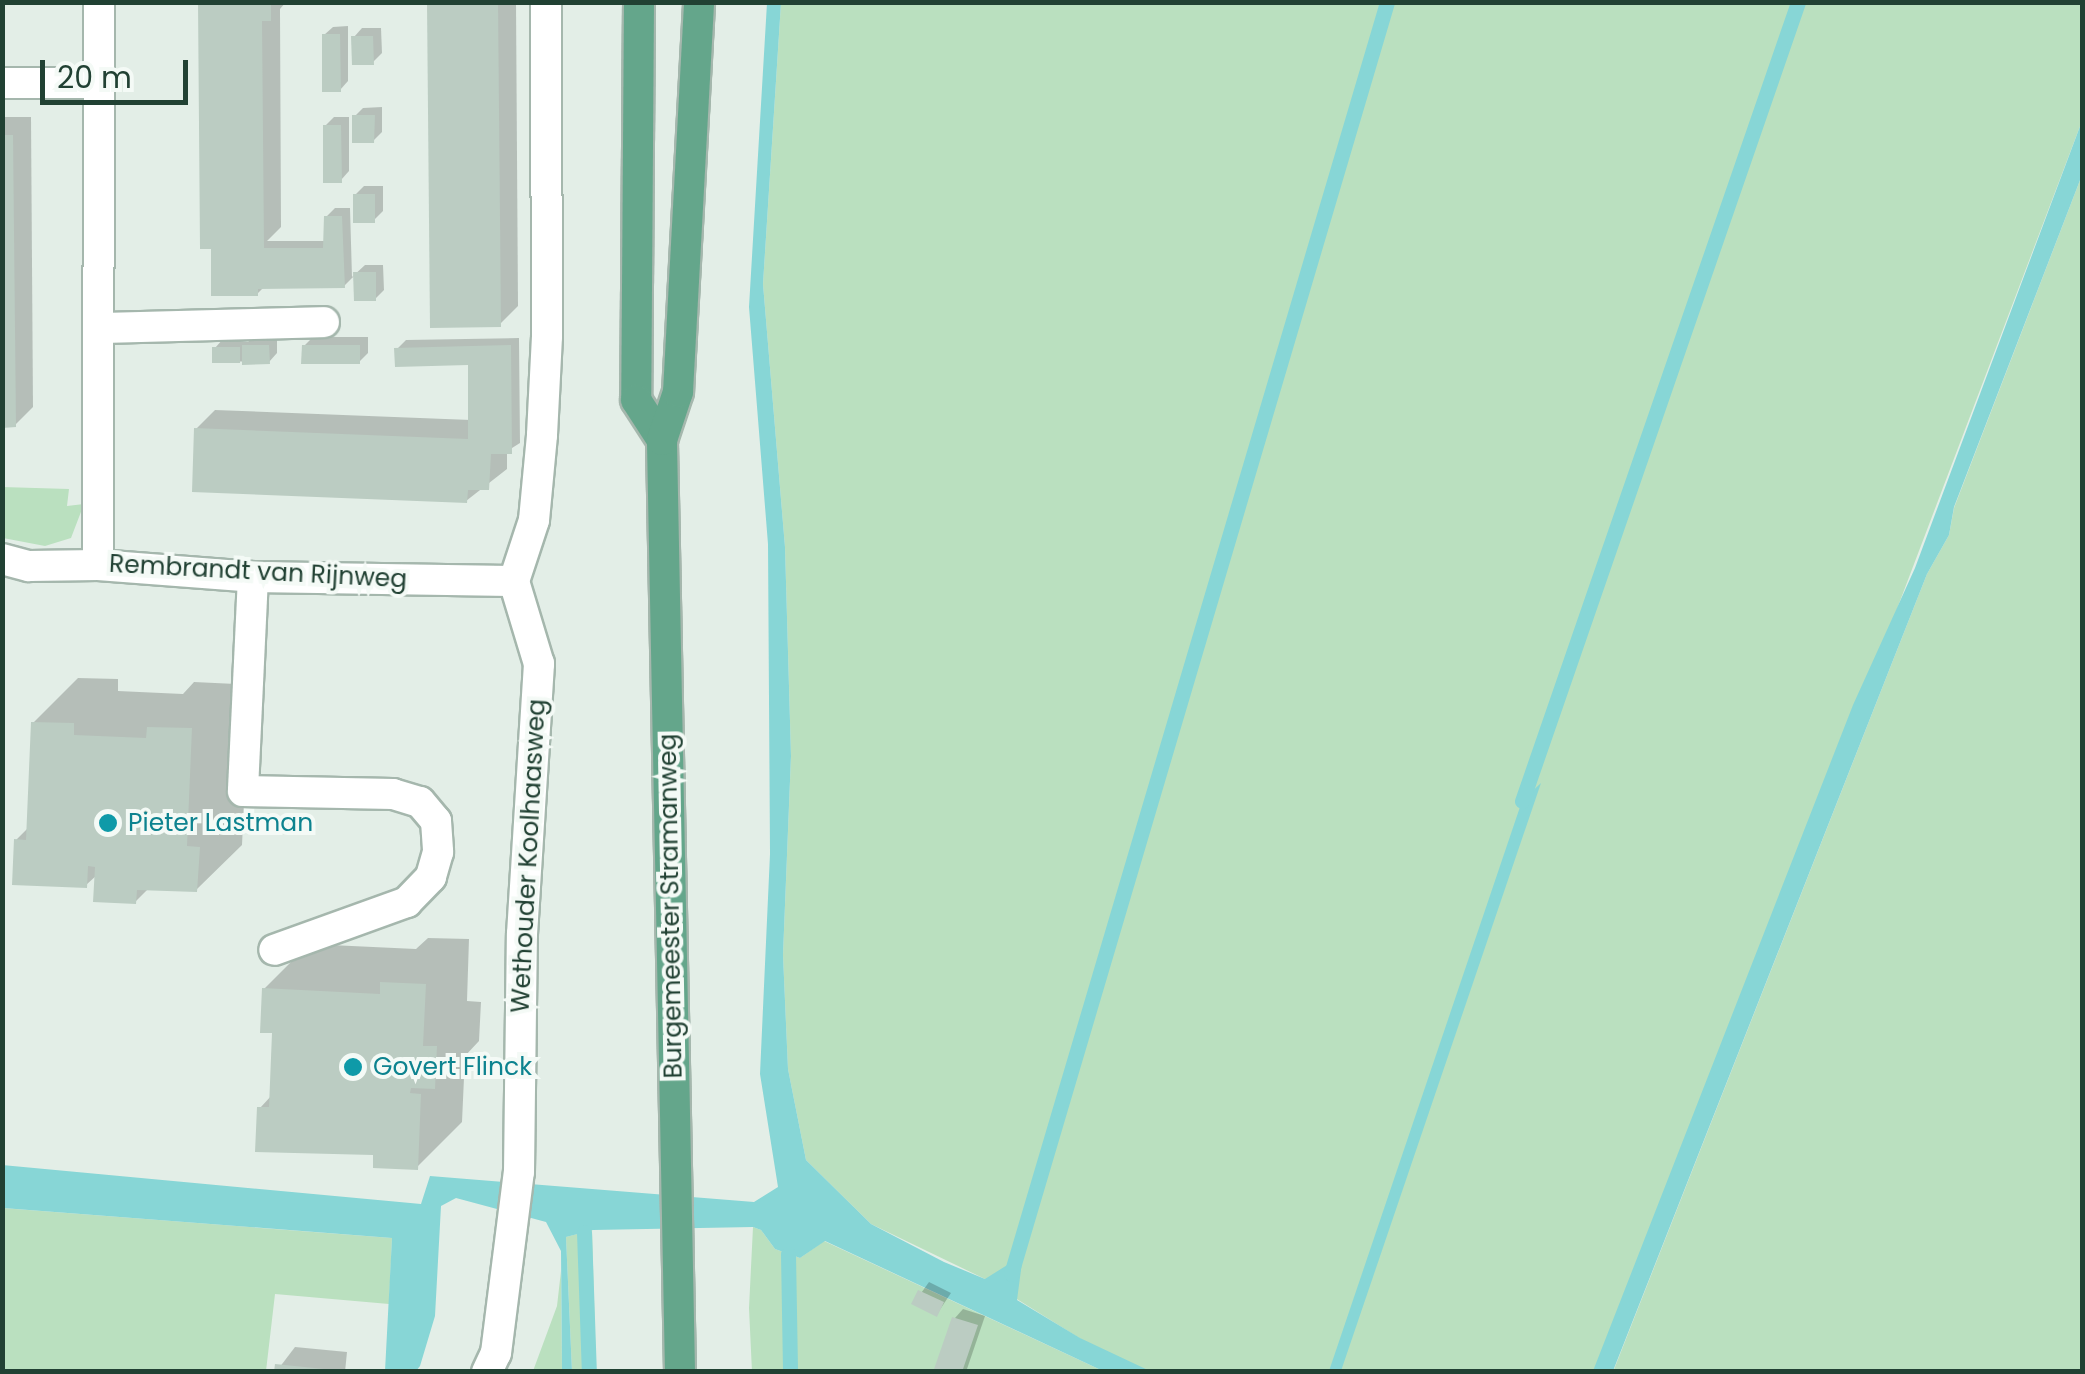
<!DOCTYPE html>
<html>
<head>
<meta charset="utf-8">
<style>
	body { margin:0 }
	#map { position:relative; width:2085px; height:1374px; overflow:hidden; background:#e3eee7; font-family:Poppins,sans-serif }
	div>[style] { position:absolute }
	.green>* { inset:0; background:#bae0bf }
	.water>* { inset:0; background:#87d6d6 }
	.shadow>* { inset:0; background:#0003 }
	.stream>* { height:15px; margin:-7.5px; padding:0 7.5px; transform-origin:7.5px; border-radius:7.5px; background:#87d6d6 }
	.building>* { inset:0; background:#bbccc2 }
	.roads { filter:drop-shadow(2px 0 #a5b7ad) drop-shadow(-2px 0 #a5b7ad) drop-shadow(0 2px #a5b7ad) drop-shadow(0 -2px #a5b7ad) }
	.minor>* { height:30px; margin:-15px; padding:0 15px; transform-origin:15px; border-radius:15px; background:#fff }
	.major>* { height:30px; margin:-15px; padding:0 15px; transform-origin:15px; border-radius:15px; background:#64a68b }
	.dots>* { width:28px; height:28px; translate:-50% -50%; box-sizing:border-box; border:5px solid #f4faf6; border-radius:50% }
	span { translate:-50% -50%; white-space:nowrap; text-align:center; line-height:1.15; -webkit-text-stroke:8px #f4faf6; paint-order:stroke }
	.street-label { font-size:25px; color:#214133 }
	.culture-label { font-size:25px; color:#0d838f }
	.left { translate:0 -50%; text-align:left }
	.frame { position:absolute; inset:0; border:5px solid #214133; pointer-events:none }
	.scale { position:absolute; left:40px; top:60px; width:148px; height:45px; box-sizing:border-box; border:5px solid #214133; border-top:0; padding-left:12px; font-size:30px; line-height:35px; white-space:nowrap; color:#214133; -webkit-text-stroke:8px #f4faf6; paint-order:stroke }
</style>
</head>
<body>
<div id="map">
	<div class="green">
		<div style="clip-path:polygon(781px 3px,2082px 3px,2082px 121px,1608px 1371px,1132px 1371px,985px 1279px,871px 1224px,806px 1160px,788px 1069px,783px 955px,791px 756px,785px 547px,763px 284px)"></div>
		<div style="clip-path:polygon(2082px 175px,2082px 1371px,1613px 1372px,1927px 574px,1949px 535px,1954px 508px)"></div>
		<div style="clip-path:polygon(2px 487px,69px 489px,67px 506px,84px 504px,71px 538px,45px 546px,3px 538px)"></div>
		<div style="clip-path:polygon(2px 1208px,392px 1238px,389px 1304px,275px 1294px,266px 1371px,3px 1371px)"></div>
		<div style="clip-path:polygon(753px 1227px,761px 1230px,775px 1249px,800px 1258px,824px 1241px,1103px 1371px,752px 1372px,749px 1308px)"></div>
		<div style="clip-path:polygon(592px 1230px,596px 1371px,572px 1371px,566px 1237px)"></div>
		<div style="clip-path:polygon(561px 1271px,562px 1371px,533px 1371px,557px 1306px)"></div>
	</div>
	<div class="water">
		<div style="clip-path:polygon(767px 3px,781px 3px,763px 284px,785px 547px,791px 756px,783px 955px,788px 1069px,806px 1160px,871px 1224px,944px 1262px,985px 1279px,1023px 1255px,1017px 1300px,1080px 1338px,1150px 1371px,1103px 1371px,825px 1241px,800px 1258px,775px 1249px,761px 1230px,753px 1227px,593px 1230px,566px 1237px,572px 1371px,562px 1371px,561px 1251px,546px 1222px,456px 1198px,441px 1206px,435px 1316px,420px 1366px,416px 1371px,385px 1371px,392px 1238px,3px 1208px,2px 1165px,421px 1204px,430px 1176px,754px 1202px,778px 1187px,760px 1074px,770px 854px,768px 544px,749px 307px)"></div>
		<div style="clip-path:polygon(2082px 121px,2082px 175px,1954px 507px,1949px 535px,1927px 574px,1613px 1371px,1593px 1371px,1853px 705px,1915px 568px)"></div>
		<div style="clip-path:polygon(1541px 783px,1341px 1371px,1329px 1371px,1522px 801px)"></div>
	</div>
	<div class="shadow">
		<div style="clip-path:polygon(201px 2px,286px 2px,280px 9px,281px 227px,267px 241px,326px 241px,326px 217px,335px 208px,350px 208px,352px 277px,365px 265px,383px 265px,384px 290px,375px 299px,356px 274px,344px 286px,264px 287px,257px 294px)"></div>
		<div style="clip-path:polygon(429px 2px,516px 2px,518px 306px,500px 324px)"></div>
		<div style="clip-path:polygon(348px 26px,348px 81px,340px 90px,324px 35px,333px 27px)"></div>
		<div style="clip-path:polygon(362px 28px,381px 28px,382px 53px,373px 62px,354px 37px)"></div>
		<div style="clip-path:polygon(382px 107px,382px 132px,373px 141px,355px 116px,363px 108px)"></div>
		<div style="clip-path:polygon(2px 117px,31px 117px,33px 407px,15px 425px,2px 425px)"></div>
		<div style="clip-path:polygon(334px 117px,349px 117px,349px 171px,341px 180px,325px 126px)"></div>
		<div style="clip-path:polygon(364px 186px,383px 186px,383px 211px,374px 220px,355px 195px)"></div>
		<div style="clip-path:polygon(313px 337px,368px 337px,368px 353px,359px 362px,304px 346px)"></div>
		<div style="clip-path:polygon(253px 338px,277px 338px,277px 353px,269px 362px,215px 361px,215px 348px,223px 339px,248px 342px)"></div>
		<div style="clip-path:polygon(519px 338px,520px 443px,507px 451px,507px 469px,466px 501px,196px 429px,215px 410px,471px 420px,471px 365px,398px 364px,397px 349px,406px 340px)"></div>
		<div style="clip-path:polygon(78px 678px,118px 679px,118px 691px,183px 694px,194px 682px,236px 684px,231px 802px,244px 803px,242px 845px,196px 890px,149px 888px,135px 902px,97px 875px,86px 885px,16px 840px,29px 827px,33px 723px)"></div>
		<div style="clip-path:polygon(428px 938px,469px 939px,467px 1001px,481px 1002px,479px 1041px,465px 1056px,462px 1122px,417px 1167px,260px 1108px,272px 1095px,275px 1031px,264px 989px,309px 944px,416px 949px)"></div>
		<div style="clip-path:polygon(929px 1282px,951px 1293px,937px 1314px,914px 1303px)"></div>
		<div style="clip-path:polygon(963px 1309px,985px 1316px,967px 1369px,942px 1372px,955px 1318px)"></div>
		<div style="clip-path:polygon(295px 1347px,347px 1352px,345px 1372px,276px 1372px)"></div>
	</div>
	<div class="stream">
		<div style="left:1522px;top:801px;width:845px;rotate:-70.94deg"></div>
		<div style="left:584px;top:1232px;width:140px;rotate:88deg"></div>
		<div style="left:788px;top:1254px;width:118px;rotate:89deg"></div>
		<div style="left:1011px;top:1274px;width:1326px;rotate:-73.53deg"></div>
	</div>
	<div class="building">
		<div style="clip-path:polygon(198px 2px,271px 2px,271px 21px,262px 21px,264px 248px,323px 248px,324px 216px,342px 216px,345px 288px,258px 289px,258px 296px,211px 296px,211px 249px,200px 249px)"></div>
		<div style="clip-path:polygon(427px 2px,498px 2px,501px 327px,430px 328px)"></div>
		<div style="clip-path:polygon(322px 34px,340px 34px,341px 92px,322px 92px)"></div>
		<div style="clip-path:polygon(351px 36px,373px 36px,374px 65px,352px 65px)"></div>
		<div style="clip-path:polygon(352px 115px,375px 115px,374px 143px,352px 143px)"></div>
		<div style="clip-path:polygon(323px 125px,341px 125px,342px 183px,323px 183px)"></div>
		<div style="clip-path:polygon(2px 135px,13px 135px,16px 427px,2px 428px)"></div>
		<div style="clip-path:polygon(353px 194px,375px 194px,375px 223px,353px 223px)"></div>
		<div style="clip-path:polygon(353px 272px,376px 272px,376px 301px,354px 301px)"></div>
		<div style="clip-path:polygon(242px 345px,269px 345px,270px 364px,242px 365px)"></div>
		<div style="clip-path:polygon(302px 345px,360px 345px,360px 364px,301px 364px)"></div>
		<div style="clip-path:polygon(511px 345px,512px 454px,491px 454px,489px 490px,468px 490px,467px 503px,192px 492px,194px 428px,468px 439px,468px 365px,395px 367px,394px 348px)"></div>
		<div style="clip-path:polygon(212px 347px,240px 347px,240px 363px,212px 363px)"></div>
		<div style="clip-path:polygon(31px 722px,74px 723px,74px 735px,146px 738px,147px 727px,192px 728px,187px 846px,200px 847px,197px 892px,137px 890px,136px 904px,93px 902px,95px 867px,88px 866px,87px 888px,12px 885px,14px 839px,26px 840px)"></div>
		<div style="clip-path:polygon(380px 982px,426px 984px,423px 1046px,437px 1046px,435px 1089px,411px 1088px,410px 1093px,421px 1094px,418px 1170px,373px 1168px,373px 1155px,255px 1152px,257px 1107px,269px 1107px,272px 1033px,260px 1033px,262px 988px,380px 994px)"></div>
		<div style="clip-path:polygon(918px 1290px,944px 1302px,937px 1317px,911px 1304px)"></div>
		<div style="clip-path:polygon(952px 1317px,978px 1325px,962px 1372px,933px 1372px)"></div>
		<div style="clip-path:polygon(275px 1364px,324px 1369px,323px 1372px,274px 1372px)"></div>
	</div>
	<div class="roads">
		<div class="minor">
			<div style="left:2px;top:83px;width:97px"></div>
			<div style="left:99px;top:328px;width:225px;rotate:-1.5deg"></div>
			<div style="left:2px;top:559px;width:28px;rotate:15deg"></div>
			<div style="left:29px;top:566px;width:69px;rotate:-0.8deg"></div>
			<div style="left:98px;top:565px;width:155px;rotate:4.4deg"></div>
			<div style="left:253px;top:577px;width:261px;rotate:0.9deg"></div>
			<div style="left:98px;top:565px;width:563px;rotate:-89.9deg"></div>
			<div style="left:253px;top:577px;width:214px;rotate:92.7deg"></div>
			<div style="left:243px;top:791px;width:150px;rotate:1.1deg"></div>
			<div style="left:393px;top:794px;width:28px;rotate:17deg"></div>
			<div style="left:420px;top:802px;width:25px;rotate:50deg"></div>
			<div style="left:436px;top:821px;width:31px;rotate:86deg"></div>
			<div style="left:438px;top:852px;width:26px;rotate:106deg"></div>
			<div style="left:431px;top:877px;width:35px;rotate:134deg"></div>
			<div style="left:407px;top:902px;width:141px;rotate:160.2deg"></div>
			<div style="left:514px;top:581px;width:64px;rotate:-71.8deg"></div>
			<div style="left:534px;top:520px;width:85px;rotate:-84.6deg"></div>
			<div style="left:542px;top:435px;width:98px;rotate:-87.1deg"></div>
			<div style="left:547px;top:337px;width:335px;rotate:-90.2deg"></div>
			<div style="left:487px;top:1372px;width:21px;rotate:-65deg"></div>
			<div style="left:496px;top:1353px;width:182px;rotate:-82.8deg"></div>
			<div style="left:519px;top:1172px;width:238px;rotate:-89.3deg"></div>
			<div style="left:522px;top:934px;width:271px;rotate:-86.4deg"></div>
			<div style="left:539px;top:664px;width:87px;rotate:-106.8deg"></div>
		</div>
		<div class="major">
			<div style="left:639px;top:2px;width:398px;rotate:90.4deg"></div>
			<div style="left:636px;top:400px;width:48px;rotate:57deg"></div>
			<div style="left:680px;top:1372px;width:932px;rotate:-91.11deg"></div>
			<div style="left:662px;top:440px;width:51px;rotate:-71.6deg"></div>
			<div style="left:678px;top:392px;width:391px;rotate:-86.9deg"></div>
		</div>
	</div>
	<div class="dots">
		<div style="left:108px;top:823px;background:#0f9aa8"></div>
		<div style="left:353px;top:1067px;background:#0f9aa8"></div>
	</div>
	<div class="street-label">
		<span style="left:258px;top:572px;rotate:3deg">Rembrandt van Rijnweg</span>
		<span style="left:529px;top:856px;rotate:-87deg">Wethouder Koolhaasweg</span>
		<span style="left:671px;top:906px;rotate:-91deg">Burgemeester Stramanweg</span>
	</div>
	<div class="culture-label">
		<span class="left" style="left:128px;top:823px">Pieter Lastman</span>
		<span class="left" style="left:373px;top:1067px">Govert Flinck</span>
	</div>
	<div class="frame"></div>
	<div class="scale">20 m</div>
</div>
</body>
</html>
